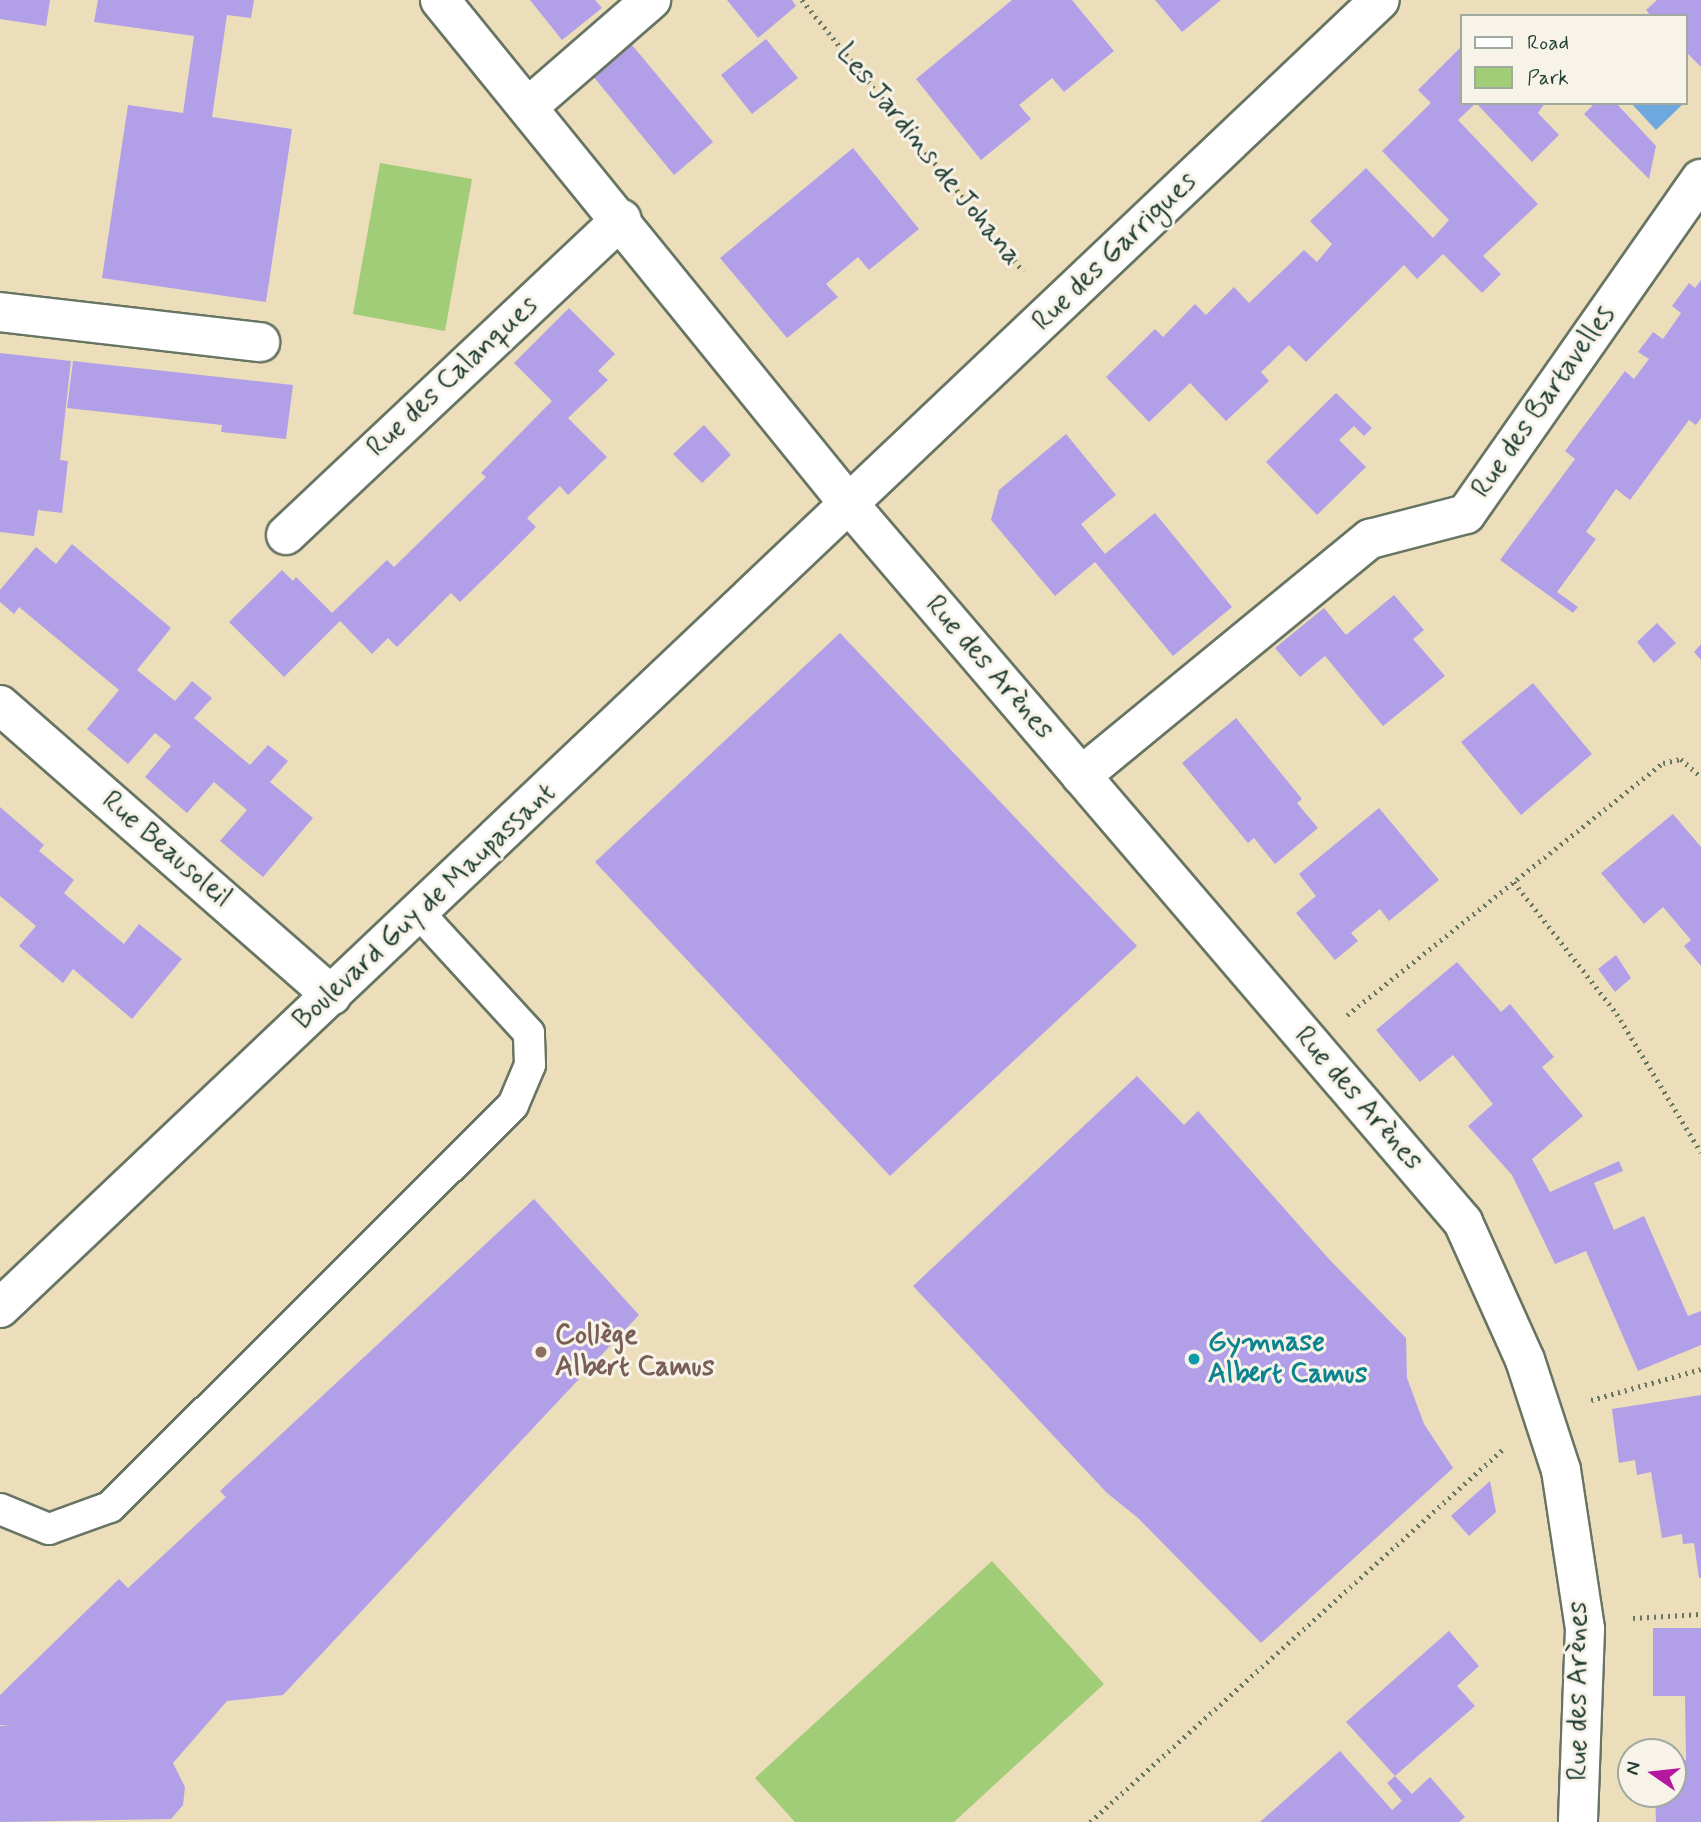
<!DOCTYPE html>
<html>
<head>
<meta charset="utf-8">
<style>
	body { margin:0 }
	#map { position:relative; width:1701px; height:1822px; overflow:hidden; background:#ecdebb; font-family:Mynerve,sans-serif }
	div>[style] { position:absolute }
	.green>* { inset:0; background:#a1cc78 }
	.water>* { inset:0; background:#6ea8de }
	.building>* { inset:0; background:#b1a0e8 }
	.path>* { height:4.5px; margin-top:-2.25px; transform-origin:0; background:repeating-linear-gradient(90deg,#677563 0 2px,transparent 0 7px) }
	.roads { filter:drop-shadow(2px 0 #677563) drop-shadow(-2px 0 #677563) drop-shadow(0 2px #677563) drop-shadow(0 -2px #677563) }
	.lane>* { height:30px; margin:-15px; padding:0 15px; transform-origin:15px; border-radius:15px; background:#fff }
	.street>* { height:38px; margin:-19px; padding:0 19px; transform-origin:19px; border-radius:19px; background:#fff }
	.dots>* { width:19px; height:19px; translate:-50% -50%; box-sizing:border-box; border:4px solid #f7f3e8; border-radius:50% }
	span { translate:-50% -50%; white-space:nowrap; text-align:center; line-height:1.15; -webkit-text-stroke:6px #f7f3e8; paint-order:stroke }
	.street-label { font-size:28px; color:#1f3d34 }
	.education-label { font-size:28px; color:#785e54; font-weight:700 }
	.left { translate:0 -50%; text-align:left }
	.culture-label { font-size:28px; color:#0d838f; font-weight:700 }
	.legend { position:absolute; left:1460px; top:14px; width:228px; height:91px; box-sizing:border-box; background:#f7f3e8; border:2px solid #a1aaa0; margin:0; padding:9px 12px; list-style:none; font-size:21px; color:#1f3d34 }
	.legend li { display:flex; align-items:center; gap:14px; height:35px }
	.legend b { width:35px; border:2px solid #a1aaa0 }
	.north { position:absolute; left:1617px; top:1738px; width:70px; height:70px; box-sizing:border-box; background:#f7f3e8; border:2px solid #a1aaa0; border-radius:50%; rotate:284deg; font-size:19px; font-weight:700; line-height:28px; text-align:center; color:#1f3d34 }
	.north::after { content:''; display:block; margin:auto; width:24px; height:32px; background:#b5179e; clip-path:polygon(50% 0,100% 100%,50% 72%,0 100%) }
</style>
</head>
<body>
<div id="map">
	<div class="green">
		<div style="clip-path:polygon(380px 163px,472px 179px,445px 331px,353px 314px)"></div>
		<div style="clip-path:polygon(992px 1561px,1104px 1684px,954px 1822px,795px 1822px,755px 1778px)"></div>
	</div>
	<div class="water">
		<div style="clip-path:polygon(1631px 103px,1684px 103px,1656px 130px)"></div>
	</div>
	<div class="building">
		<div style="clip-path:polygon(0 0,50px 0,46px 26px,0 19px)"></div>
		<div style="clip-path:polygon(98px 0,254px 0,251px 18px,227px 15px,212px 117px,292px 129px,266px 302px,102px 278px,128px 105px,183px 113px,194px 36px,94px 22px)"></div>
		<div style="clip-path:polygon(530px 0,595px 0,602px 8px,562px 40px)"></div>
		<div style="clip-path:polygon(727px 0,792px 0,796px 6px,758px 38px)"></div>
		<div style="clip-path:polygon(1012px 0,1072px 0,1114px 51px,1064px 92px,1052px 78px,1019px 105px,1031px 119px,981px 160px,916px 79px)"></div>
		<div style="clip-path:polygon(1155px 0,1221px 0,1182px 32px)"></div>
		<div style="clip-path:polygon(1657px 0,1701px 0,1701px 67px,1685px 51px,1685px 16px,1651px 16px,1646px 10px)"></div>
		<div style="clip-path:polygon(627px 39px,713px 142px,674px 175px,588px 70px)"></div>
		<div style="clip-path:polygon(766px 39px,798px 78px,752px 114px,721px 75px)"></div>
		<div style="clip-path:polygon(1461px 47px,1461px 103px,1545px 103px,1538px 113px,1559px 135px,1532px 162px,1476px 103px,1458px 120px,1538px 204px,1483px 256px,1501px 274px,1482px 293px,1443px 254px,1417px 279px,1404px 265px,1306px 362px,1289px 345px,1261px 372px,1269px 381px,1226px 421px,1190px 383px,1149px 422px,1106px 377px,1155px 329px,1163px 337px,1195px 304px,1206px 315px,1234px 287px,1249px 303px,1304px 250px,1317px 262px,1332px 244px,1310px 221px,1366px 168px,1433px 238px,1449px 220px,1382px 151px,1431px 103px,1418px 90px)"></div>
		<div style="clip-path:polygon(1595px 103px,1616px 103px,1656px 146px,1649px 179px,1584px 114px)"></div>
		<div style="clip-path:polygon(853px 148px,919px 229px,869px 270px,858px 257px,826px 284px,838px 297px,787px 338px,720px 258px)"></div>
		<div style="clip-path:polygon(1701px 280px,1701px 418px,1696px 425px,1689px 420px,1630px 500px,1616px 489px,1586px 532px,1596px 539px,1557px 592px,1578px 607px,1573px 613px,1500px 560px,1575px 459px,1565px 451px,1625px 371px,1634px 379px,1649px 359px,1638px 352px,1653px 332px,1663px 339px,1681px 313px,1672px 306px,1689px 283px,1695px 288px)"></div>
		<div style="clip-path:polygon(569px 308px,615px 354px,598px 371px,608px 380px,568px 418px,607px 457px,568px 495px,560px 486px,527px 518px,536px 527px,498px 565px,460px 602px,451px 593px,397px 647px,388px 638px,372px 654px,340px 621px,284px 677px,229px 622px,282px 570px,293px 581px,296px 577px,332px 613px,387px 560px,394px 567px,486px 477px,481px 473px,552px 401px,514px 363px)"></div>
		<div style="clip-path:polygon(0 353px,71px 361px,60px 460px,68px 461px,62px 513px,38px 510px,34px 536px,0 532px)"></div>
		<div style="clip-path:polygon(73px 361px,293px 385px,286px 439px,221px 432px,222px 425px,67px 408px)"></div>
		<div style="clip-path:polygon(1336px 393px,1372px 428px,1364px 436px,1354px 426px,1339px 440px,1366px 467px,1317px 515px,1266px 462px)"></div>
		<div style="clip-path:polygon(704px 425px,731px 455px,702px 483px,673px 454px)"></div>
		<div style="clip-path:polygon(1066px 434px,1116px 495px,1081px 524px,1105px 554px,1155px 513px,1232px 607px,1173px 656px,1095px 562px,1055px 596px,991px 520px,999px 490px)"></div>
		<div style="clip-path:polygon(72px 544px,171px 628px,137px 670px,175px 701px,192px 681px,212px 698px,194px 718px,250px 765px,268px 745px,288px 761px,270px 782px,313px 818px,263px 877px,220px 841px,247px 810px,214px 782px,187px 813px,145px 777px,171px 746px,155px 733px,128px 764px,87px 729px,119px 690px,19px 607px,14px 614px,0 602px,0 590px,36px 547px,56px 564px)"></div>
		<div style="clip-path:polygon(1394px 595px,1424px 630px,1413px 639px,1445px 676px,1383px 726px,1325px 656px,1300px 677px,1275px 648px,1324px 608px,1346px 635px)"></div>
		<div style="clip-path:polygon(1657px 623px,1676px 643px,1654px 663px,1637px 642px)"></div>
		<div style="clip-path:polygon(840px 633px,1137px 946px,890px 1176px,595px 862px)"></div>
		<div style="clip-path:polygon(1701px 644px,1701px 660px,1694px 652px)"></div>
		<div style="clip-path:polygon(1533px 683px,1592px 754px,1521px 815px,1461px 742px)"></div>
		<div style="clip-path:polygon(1236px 718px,1302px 799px,1297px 803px,1318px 828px,1275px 864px,1254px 838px,1248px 843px,1182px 763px)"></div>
		<div style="clip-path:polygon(0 807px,44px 845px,39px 851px,74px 880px,64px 893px,107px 930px,124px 944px,139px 924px,182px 959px,132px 1019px,73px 969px,63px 983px,19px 946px,36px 926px,0 896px)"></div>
		<div style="clip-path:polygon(1379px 808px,1439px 880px,1389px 921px,1380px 909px,1351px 933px,1358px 941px,1335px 960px,1296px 913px,1316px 896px,1299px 874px)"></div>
		<div style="clip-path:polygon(1673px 814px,1701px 847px,1701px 966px,1684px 946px,1691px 940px,1663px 907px,1644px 924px,1601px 873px)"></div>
		<div style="clip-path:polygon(1616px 955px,1631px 978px,1615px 992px,1598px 969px)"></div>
		<div style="clip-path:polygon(1457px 962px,1501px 1012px,1510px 1004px,1554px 1057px,1542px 1067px,1583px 1116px,1532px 1159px,1550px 1192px,1619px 1161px,1623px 1171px,1594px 1183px,1614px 1230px,1644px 1216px,1688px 1316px,1701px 1311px,1701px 1345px,1638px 1371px,1586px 1251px,1555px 1264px,1512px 1175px,1468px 1126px,1493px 1104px,1453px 1055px,1420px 1082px,1376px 1030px)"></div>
		<div style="clip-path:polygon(1137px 1076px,1184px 1125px,1198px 1111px,1328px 1258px,1406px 1338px,1407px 1378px,1424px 1424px,1453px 1468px,1261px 1643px,1138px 1518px,1107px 1493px,913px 1286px)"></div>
		<div style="clip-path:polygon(534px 1199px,639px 1315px,283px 1695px,227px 1701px,173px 1763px,185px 1787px,183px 1805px,171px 1819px,0 1822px,0 1726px,10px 1725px,0 1725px,0 1695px,119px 1579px,128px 1588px,226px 1497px,220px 1491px)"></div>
		<div style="clip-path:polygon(1701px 1395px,1701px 1578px,1699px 1578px,1694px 1543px,1683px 1544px,1682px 1534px,1662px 1538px,1651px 1472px,1637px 1475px,1635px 1460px,1619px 1463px,1612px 1409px)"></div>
		<div style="clip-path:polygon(1490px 1481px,1496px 1512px,1469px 1536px,1451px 1516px)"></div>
		<div style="clip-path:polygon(1653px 1628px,1701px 1628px,1701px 1822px,1656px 1822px,1655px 1794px,1673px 1794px,1673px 1761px,1686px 1760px,1685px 1696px,1653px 1696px)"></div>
		<div style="clip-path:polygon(1449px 1631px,1479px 1666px,1457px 1686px,1475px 1706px,1395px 1776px,1346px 1722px)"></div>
		<div style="clip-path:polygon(1340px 1751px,1392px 1810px,1402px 1801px,1387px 1783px,1395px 1776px,1412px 1794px,1430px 1777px,1465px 1817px,1459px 1822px,1260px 1822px)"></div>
	</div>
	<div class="path">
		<div style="left:802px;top:0;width:350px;rotate:50.8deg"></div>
		<div style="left:1514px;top:882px;width:167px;rotate:52deg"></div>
		<div style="left:1617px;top:1014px;width:162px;rotate:58.7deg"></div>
		<div style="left:1347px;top:1015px;width:404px;rotate:-38.6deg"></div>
		<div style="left:1663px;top:763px;width:18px;rotate:-13deg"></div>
		<div style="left:1681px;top:759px;width:27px;rotate:42deg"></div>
		<div style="left:1591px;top:1400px;width:114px;rotate:-15.7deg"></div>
		<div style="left:1633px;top:1618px;width:68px;rotate:-3.4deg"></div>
		<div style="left:1090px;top:1822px;width:557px;rotate:-42.09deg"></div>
	</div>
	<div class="roads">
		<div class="lane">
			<div style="left:0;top:1509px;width:53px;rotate:22.2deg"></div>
			<div style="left:49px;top:1529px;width:65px;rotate:-19.8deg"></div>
			<div style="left:110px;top:1507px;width:569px;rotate:-44.93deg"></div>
			<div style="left:513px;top:1105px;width:43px;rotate:-67deg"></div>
			<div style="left:530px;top:1065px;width:32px;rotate:-92deg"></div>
			<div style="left:529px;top:1033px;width:163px;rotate:-132.5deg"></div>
		</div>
		<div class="street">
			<div style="left:440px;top:0;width:649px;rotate:50.94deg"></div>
			<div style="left:849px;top:504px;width:945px;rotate:49.46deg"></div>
			<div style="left:1463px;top:1222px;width:151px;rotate:65.8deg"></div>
			<div style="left:1525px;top:1360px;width:116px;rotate:71.9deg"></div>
			<div style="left:1561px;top:1470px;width:161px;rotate:81.4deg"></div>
			<div style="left:1585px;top:1629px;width:193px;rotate:92.1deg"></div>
			<div style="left:529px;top:106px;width:162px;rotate:-41deg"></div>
			<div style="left:0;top:312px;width:262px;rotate:6.6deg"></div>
			<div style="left:286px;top:535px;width:461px;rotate:-43.3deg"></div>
			<div style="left:0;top:705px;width:441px;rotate:41.2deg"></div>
			<div style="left:1081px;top:776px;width:374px;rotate:-39.4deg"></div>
			<div style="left:1370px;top:539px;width:99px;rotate:-14.6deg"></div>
			<div style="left:1466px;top:514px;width:409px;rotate:-55deg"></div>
			<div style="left:0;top:1308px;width:1901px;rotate:-43.47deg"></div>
		</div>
	</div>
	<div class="dots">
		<div style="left:541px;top:1352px;background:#8d6e63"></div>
		<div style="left:1194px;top:1359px;background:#0f9aa8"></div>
	</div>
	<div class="street-label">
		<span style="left:928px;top:155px;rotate:51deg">Les Jardins de Johana</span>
		<span style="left:1115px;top:252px;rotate:-44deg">Rue des Garrigues</span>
		<span style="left:453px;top:377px;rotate:-43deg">Rue des Calanques</span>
		<span style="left:1544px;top:402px;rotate:-55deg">Rue des Bartavelles</span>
		<span style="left:989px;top:668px;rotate:49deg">Rue des Arènes</span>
		<span style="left:166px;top:850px;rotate:41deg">Rue Beausoleil</span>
		<span style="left:425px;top:907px;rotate:-43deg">Boulevard Guy de Maupassant</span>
		<span style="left:1358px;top:1099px;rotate:49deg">Rue des Arènes</span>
		<span style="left:1579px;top:1691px;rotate:-90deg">Rue des Arènes</span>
	</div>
	<div class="education-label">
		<span class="left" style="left:555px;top:1352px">Collège<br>Albert Camus</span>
	</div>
	<div class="culture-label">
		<span class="left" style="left:1208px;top:1359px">Gymnase<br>Albert Camus</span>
	</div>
	<ul class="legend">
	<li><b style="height:9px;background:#fff"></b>Road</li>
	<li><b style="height:19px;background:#a1cc78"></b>Park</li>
	</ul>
	<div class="north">N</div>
</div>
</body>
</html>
